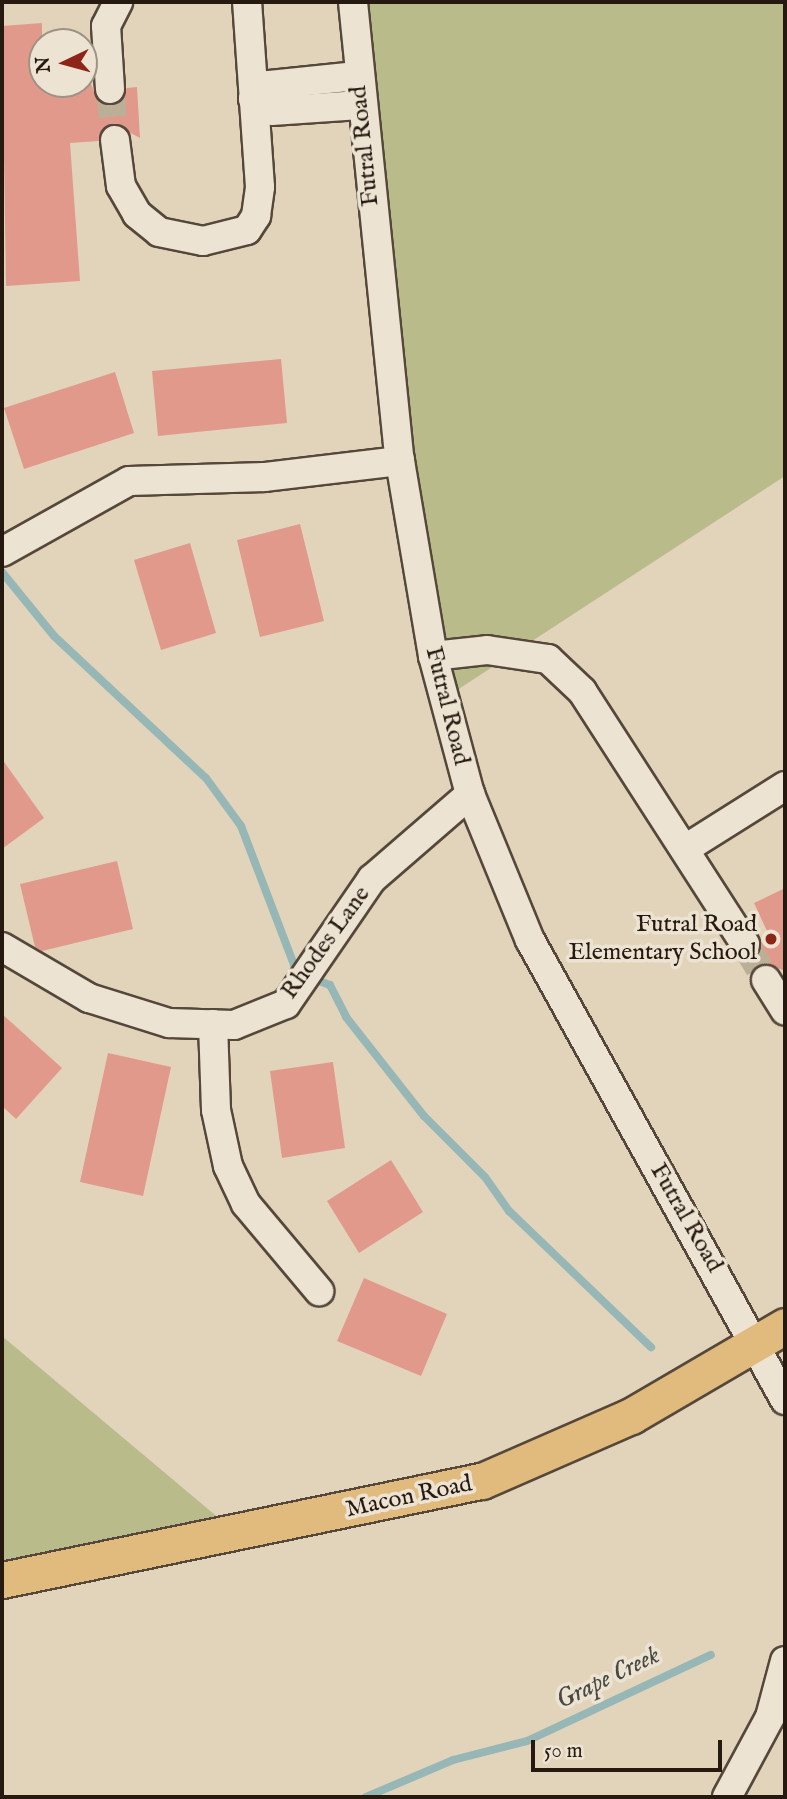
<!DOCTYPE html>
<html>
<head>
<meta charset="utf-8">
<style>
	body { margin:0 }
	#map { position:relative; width:787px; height:1799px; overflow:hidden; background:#e2d4ba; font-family:"IM FELL English",serif }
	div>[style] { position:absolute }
	.green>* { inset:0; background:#babb8b }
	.stream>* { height:8px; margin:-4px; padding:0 4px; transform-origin:4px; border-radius:4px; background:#96b7b6 }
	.building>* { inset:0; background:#e1998c }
	.minor-tunnel>* { height:28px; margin-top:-14px; transform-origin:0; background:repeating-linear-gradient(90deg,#bcaf98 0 28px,transparent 0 42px) }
	.roads { filter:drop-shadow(2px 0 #55483a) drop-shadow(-2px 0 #55483a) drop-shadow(0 2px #55483a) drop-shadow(0 -2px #55483a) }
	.minor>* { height:28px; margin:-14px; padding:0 14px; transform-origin:14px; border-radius:14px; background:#ece3d2 }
	.major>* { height:35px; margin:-17.5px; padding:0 17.5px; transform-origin:17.5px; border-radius:17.5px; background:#e1ba7d }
	.dots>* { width:19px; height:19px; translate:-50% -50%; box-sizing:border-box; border:4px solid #ece3d2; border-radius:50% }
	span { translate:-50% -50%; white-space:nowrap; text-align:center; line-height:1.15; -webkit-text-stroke:7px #ece3d2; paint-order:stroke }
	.street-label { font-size:24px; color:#261a10 }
	.poi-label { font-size:24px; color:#261a10 }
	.right { translate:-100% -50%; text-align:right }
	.water-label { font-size:26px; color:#484942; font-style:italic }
	.frame { position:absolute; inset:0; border:4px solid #261a10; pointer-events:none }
	.north { position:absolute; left:28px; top:28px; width:70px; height:70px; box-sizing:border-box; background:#ece3d2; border:2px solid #9d9384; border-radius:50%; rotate:265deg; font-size:19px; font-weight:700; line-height:28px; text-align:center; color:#261a10 }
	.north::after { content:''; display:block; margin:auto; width:24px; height:32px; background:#8f2418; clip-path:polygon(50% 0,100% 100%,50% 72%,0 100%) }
	.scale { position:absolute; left:531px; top:1740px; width:191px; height:32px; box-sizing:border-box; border:4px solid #261a10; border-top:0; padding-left:9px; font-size:21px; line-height:24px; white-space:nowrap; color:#261a10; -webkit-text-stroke:5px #ece3d2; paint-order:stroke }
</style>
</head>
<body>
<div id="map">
	<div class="green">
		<div style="clip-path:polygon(364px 2px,785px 2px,785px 476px,448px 696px,429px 650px)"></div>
		<div style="clip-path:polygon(2px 1336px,252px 1546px,2px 1595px)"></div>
	</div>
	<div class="stream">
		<div style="left:2px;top:572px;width:82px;rotate:50.9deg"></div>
		<div style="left:54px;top:636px;width:208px;rotate:43.1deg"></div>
		<div style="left:206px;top:778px;width:59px;rotate:53.9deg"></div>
		<div style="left:241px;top:826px;width:157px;rotate:69.1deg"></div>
		<div style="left:297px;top:973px;width:35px;rotate:20deg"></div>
		<div style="left:330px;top:985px;width:36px;rotate:63deg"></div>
		<div style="left:346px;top:1017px;width:126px;rotate:51.8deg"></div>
		<div style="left:424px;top:1116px;width:86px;rotate:45deg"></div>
		<div style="left:485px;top:1177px;width:42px;rotate:54.8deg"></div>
		<div style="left:509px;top:1211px;width:197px;rotate:43.8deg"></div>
		<div style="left:366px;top:1797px;width:95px;rotate:-23deg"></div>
		<div style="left:453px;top:1760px;width:76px;rotate:-14.4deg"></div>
		<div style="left:527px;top:1741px;width:203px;rotate:-25.1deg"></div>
	</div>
	<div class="building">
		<div style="clip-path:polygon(42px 23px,42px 84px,91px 84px,97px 99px,110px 106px,127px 88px,137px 87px,140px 138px,114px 124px,99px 141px,70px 143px,80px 281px,6px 286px,2px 26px)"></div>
		<div style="clip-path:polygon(281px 359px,287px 423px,158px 436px,152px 371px)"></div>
		<div style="clip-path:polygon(115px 372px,134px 433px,24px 469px,4px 408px)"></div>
		<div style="clip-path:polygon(300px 524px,324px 621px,260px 637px,237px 540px)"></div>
		<div style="clip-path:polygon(190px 543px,216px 633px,161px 650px,134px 560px)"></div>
		<div style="clip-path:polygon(2px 759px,44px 818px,2px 849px)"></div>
		<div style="clip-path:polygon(117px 861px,133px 929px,42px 951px,35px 947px,20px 884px)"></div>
		<div style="clip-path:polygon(785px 888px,785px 971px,766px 963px,753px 971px,748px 960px,768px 933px,754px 903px)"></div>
		<div style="clip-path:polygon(2px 1014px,62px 1068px,16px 1119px,2px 1106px)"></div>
		<div style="clip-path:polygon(108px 1053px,171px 1067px,143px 1196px,80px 1182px)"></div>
		<div style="clip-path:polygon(333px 1062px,345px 1148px,282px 1158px,270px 1071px)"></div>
		<div style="clip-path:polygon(391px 1160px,423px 1212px,359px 1253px,327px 1201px)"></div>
		<div style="clip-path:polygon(364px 1278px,447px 1314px,421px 1376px,337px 1341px)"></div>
	</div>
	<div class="minor-tunnel">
		<div style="left:110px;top:89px;width:51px;rotate:84.4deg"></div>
		<div style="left:745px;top:944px;width:42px;rotate:59.7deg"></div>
	</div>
	<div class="roads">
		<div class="minor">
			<div style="left:353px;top:2px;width:461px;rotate:84.2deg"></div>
			<div style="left:400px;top:461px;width:198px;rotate:80.4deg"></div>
			<div style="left:433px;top:656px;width:143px;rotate:75deg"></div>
			<div style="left:470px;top:794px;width:158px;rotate:67.7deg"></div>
			<div style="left:530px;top:940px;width:526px;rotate:61deg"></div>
			<div style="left:357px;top:76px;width:88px;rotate:174.2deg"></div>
			<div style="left:269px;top:85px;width:21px;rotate:139deg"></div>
			<div style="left:253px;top:99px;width:22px;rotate:32deg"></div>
			<div style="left:272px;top:111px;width:88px;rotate:-3.9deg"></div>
			<div style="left:110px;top:89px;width:63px;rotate:-93.6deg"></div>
			<div style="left:106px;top:26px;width:27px;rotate:-63deg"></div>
			<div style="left:115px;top:140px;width:46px;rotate:82.6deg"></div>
			<div style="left:121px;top:186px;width:32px;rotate:60deg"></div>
			<div style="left:137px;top:214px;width:28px;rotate:39deg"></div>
			<div style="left:159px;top:232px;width:45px;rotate:11.6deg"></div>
			<div style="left:203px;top:241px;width:45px;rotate:-14deg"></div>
			<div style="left:247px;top:230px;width:17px;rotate:-57deg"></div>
			<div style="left:256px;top:216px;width:29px;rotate:-82deg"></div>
			<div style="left:260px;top:187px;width:185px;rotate:-94deg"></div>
			<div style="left:2px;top:552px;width:145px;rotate:-29.2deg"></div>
			<div style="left:129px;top:481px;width:136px;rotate:-1.7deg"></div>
			<div style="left:265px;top:477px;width:136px;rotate:-6.8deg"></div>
			<div style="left:433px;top:656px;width:54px;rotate:-6.3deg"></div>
			<div style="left:487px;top:650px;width:62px;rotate:8.4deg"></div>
			<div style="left:548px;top:659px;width:47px;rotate:43.3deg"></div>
			<div style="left:582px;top:691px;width:301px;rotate:57.2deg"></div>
			<div style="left:685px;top:849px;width:118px;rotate:-32.2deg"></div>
			<div style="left:2px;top:947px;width:101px;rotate:30.4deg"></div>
			<div style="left:89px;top:998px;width:84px;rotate:17.4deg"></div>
			<div style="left:169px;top:1023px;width:65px;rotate:1.8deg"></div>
			<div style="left:234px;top:1025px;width:56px;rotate:-22deg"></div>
			<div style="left:286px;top:1004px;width:152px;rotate:-55.5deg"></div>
			<div style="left:372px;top:879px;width:130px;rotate:-40.9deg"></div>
			<div style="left:766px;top:980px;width:36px;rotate:58deg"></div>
			<div style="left:213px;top:1024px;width:86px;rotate:88deg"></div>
			<div style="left:216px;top:1110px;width:57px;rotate:77.9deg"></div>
			<div style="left:228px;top:1166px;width:42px;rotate:64.7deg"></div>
			<div style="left:246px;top:1204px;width:114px;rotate:50deg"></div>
			<div style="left:727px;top:1797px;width:91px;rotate:-61.7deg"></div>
			<div style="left:770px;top:1717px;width:58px;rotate:-75deg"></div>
		</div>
		<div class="major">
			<div style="left:2px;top:1580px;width:490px;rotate:-11.7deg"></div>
			<div style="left:482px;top:1481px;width:163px;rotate:-23.6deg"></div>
			<div style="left:631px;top:1416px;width:178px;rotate:-30.3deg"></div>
		</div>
	</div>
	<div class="dots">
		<div style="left:771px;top:939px;background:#8f2418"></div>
	</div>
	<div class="street-label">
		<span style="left:365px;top:146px;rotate:-96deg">Futral Road</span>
		<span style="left:447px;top:706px;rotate:76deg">Futral Road</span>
		<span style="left:326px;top:943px;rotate:-54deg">Rhodes Lane</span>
		<span style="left:686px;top:1218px;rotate:60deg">Futral Road</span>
		<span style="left:409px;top:1497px;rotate:-12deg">Macon Road</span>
	</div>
	<div class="poi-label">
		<span class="right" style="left:757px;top:939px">Futral Road<br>Elementary School</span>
	</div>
	<div class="water-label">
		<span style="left:608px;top:1678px;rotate:-26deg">Grape Creek</span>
	</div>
	<div class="frame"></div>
	<div class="north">N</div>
	<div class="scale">50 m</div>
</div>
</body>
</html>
